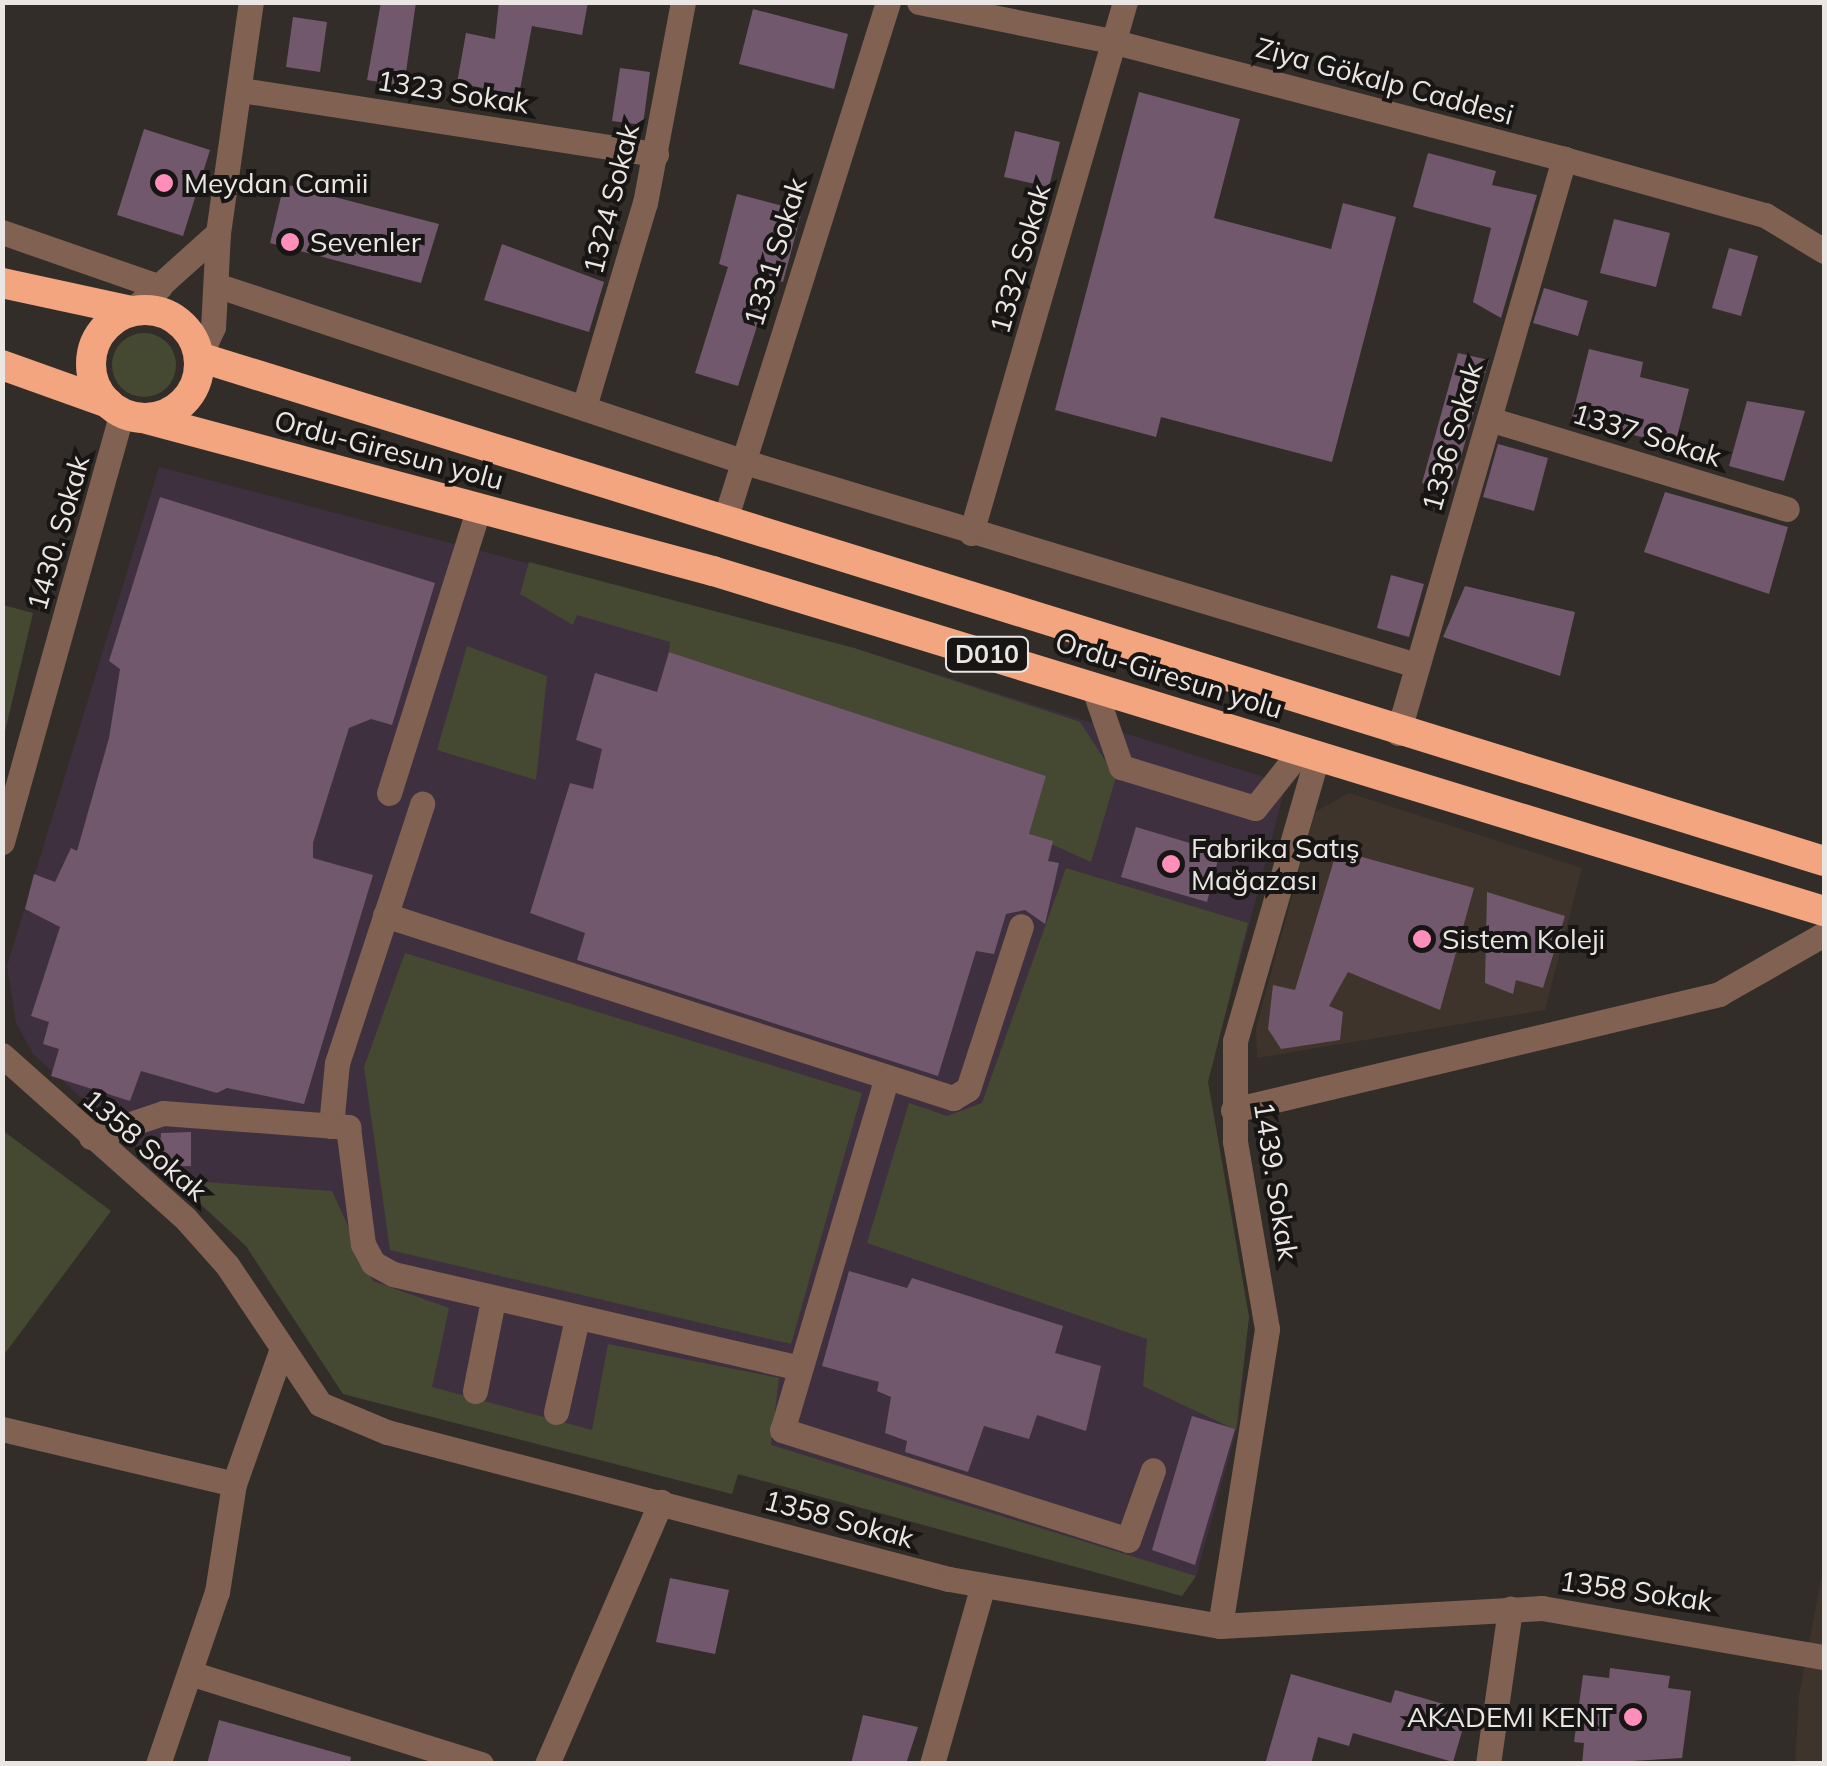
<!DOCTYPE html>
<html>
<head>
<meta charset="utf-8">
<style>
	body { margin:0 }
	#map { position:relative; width:1827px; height:1766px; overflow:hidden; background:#322d28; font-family:Mulish,sans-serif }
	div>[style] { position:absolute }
	.industrial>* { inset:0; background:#3e303e }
	.built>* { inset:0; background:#3e342b }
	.green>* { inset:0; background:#464932 }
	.round { border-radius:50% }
	.building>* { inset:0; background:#72586c }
	.minor>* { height:25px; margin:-12.5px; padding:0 12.5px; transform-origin:12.5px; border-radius:12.5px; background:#806152 }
	.highway>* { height:30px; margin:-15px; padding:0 15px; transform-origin:15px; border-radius:15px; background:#f2a57f }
	.highway>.ring { margin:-15px; padding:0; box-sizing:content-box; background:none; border:30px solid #f2a57f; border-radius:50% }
	.dots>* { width:28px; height:28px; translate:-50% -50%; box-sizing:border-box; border:5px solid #181614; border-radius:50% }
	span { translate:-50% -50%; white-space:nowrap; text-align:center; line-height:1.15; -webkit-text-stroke:8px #181614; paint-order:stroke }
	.shield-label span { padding:2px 8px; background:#181614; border:2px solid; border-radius:8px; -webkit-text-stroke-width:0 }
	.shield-label { font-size:25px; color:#eae6e3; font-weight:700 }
	.street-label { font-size:28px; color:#eae6e3 }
	.poi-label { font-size:28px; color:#eae6e3 }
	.left { translate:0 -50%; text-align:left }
	.right { translate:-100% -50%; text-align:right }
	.frame { position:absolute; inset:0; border:5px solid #eae6e3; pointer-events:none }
</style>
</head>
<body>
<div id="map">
	<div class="industrial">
		<div style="clip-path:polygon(159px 467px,854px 648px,1286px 784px,1208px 1082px,1249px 1317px,1238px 1425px,1196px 1576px,1182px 1596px,738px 1474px,732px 1494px,343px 1394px,246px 1246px,33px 1054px,16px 1023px,7px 966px)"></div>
	</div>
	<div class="built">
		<div style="clip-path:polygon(1349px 793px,1582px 868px,1545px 1010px,1257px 1058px,1256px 1028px,1315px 812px)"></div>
		<div style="clip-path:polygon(1824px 1564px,1824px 1763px,1795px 1764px,1799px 1696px)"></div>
	</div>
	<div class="green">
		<div class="round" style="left:112px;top:333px;width:64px;height:64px"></div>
		<div style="clip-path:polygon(529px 562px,854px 648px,1080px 722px,1116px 777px,1091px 862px,1029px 834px,1046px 776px,669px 652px,670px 642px,577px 615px,573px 625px,520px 594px)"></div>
		<div style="clip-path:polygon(3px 605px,33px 613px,3px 740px,2px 605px)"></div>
		<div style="clip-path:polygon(467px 646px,547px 676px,536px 780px,437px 750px)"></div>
		<div style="clip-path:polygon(1066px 868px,1248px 923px,1208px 1082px,1249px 1317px,1236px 1430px,1143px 1386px,1147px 1339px,867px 1243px,909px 1103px,947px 1116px,982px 1103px)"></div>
		<div style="clip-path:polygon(405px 953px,862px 1093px,791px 1344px,390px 1250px,364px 1067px)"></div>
		<div style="clip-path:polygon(2px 1130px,111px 1211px,3px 1356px,2px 1356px)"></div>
		<div style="clip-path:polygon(204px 1182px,332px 1191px,373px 1281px,449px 1308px,432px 1387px,592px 1430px,608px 1344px,779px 1378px,771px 1445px,1196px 1576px,1182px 1596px,738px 1474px,732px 1494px,343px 1394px,246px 1246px,192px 1196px)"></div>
	</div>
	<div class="building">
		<div style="clip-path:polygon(381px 2px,416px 2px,404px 86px,367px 80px)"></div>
		<div style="clip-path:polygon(499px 2px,588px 2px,582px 35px,532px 26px,519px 95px,457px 83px,466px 33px,495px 39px)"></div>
		<div style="clip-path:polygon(753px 9px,848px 34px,834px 89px,739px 64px)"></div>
		<div style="clip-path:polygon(293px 17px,327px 22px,320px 72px,286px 67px)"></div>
		<div style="clip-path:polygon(620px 68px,650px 72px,643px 125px,612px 121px)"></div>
		<div style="clip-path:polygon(1139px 92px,1240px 119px,1214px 218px,1331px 249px,1343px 203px,1396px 217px,1332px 462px,1161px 417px,1156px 437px,1055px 410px)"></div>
		<div style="clip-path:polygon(144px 129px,210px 150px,183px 236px,117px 215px)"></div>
		<div style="clip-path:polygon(1015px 131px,1060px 142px,1049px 187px,1004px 177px)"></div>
		<div style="clip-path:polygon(1428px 153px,1496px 171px,1492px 185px,1537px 195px,1501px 318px,1473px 302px,1491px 228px,1413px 207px)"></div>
		<div style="clip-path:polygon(284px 184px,439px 224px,421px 283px,270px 243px)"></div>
		<div style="clip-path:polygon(737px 194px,802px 211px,783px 282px,772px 279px,738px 386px,695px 373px,728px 267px,719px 264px)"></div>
		<div style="clip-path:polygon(1614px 219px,1670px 233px,1656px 287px,1600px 273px)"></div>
		<div style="clip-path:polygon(502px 244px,604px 282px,589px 332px,484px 300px)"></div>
		<div style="clip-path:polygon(1729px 248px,1758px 256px,1741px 316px,1712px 308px)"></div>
		<div style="clip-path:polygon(1544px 288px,1588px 301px,1578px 336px,1533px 323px)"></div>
		<div style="clip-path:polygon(1589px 349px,1643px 362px,1640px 377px,1689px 389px,1675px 445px,1571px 420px)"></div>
		<div style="clip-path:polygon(1458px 353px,1489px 360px,1451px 491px,1422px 483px)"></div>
		<div style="clip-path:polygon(1747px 401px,1805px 411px,1784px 481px,1729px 466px)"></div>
		<div style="clip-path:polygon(1498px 444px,1548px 458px,1534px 511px,1483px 497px)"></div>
		<div style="clip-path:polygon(1665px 492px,1788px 527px,1769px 594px,1644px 552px)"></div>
		<div style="clip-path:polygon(160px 497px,435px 583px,392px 725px,371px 719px,349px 728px,313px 843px,313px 858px,373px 875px,304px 1104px,227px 1088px,217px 1093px,141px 1071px,130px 1101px,51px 1076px,59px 1049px,43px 1044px,49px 1022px,31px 1016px,60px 927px,25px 909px,34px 874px,55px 882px,71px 848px,77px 851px,109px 738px,120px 669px,109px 661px)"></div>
		<div style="clip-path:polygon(1391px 575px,1424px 584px,1409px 637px,1377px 628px)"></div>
		<div style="clip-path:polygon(1465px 586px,1575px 612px,1560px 676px,1443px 637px)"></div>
		<div style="clip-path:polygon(669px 652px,1046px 776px,1029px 834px,1053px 841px,1048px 861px,1059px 863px,1045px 924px,1025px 910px,1006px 914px,994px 954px,976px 951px,938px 1076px,577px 960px,585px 933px,530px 913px,570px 783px,593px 789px,602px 749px,576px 740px,595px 673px,657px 692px)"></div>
		<div style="clip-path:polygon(1136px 827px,1220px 852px,1207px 902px,1121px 877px)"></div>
		<div style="clip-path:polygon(1337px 850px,1474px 888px,1440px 1010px,1348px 972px,1329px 1006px,1343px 1012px,1340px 1040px,1281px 1049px,1268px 1029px,1273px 985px,1295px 990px)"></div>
		<div style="clip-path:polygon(1487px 892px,1565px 916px,1543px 988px,1516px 980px,1513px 994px,1485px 983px)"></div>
		<div style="clip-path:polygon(191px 1132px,191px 1166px,159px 1167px,161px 1133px)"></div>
		<div style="clip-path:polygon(849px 1271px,907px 1288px,912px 1278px,1063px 1326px,1055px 1353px,1101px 1366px,1086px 1431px,1037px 1415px,1029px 1439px,984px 1426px,968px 1472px,905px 1452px,907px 1441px,885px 1433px,891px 1397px,877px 1391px,879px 1382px,822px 1366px)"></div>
		<div style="clip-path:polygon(1192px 1416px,1235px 1429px,1195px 1565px,1152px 1550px)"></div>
		<div style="clip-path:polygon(670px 1578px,729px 1590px,715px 1654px,656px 1642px)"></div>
		<div style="clip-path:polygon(1610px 1668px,1670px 1676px,1668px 1688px,1691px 1691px,1682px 1758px,1582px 1764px,1584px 1743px,1574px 1742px,1583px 1675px,1609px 1678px)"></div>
		<div style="clip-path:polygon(1291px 1674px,1391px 1703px,1395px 1690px,1468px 1711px,1453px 1762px,1353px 1733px,1349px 1746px,1318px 1737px,1311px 1764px,1265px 1764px)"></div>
		<div style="clip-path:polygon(863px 1715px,918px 1727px,906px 1764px,851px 1764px)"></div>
		<div style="clip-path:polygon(219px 1720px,351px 1757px,350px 1764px,207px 1764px)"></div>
	</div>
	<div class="minor">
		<div style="left:919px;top:2px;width:200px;rotate:11.5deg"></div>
		<div style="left:1115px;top:42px;width:464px;rotate:14.6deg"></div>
		<div style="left:1564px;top:159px;width:209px;rotate:15.6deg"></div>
		<div style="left:1765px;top:215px;width:69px;rotate:31.4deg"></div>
		<div style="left:241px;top:90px;width:420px;rotate:8.8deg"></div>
		<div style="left:2px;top:232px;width:167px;rotate:19.2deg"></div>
		<div style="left:218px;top:233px;width:233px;rotate:-81.9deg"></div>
		<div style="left:216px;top:285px;width:558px;rotate:18.5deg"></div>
		<div style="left:745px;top:462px;width:701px;rotate:16.83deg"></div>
		<div style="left:131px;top:311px;width:117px;rotate:-41.9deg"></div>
		<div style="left:218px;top:233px;width:94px;rotate:93deg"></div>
		<div style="left:213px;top:327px;width:33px;rotate:115deg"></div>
		<div style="left:584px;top:407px;width:213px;rotate:-73.4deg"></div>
		<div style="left:645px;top:203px;width:205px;rotate:-79.3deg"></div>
		<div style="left:1489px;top:419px;width:311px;rotate:16.8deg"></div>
		<div style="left:725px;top:520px;width:543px;rotate:-72.53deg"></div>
		<div style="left:971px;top:533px;width:553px;rotate:-73.83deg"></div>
		<div style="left:1093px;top:686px;width:86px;rotate:70.9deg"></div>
		<div style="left:1121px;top:767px;width:140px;rotate:17deg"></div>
		<div style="left:1255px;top:808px;width:75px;rotate:-51.5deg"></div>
		<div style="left:1398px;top:733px;width:598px;rotate:-73.87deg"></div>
		<div style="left:389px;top:793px;width:299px;rotate:-72.5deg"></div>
		<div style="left:2px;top:842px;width:446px;rotate:-74.4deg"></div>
		<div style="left:385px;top:915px;width:597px;rotate:17.86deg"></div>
		<div style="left:953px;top:1098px;width:17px;rotate:-31deg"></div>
		<div style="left:968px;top:1089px;width:171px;rotate:-72deg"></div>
		<div style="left:2px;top:1055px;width:245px;rotate:41.7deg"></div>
		<div style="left:185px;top:1218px;width:63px;rotate:48.2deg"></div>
		<div style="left:227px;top:1265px;width:167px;rotate:56.2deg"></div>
		<div style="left:320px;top:1404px;width:73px;rotate:22.7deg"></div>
		<div style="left:387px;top:1432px;width:581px;rotate:14.66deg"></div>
		<div style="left:949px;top:1579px;width:275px;rotate:9.8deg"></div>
		<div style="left:1220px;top:1626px;width:323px;rotate:-3.2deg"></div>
		<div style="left:1542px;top:1608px;width:286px;rotate:9.9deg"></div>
		<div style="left:886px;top:1080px;width:365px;rotate:106.5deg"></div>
		<div style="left:782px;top:1430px;width:363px;rotate:17.6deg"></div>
		<div style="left:1128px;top:1540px;width:74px;rotate:-70.3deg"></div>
		<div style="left:1233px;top:1110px;width:500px;rotate:-13.4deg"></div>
		<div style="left:1719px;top:994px;width:121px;rotate:-29.7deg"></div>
		<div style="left:331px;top:1126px;width:63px;rotate:-84.6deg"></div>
		<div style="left:337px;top:1063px;width:273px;rotate:-71.8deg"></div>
		<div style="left:91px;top:1137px;width:76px;rotate:-18.4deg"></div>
		<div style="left:163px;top:1113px;width:186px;rotate:4.3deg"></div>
		<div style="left:348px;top:1127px;width:118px;rotate:82.7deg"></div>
		<div style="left:363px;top:1244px;width:21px;rotate:62deg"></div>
		<div style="left:373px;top:1263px;width:23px;rotate:29deg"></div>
		<div style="left:393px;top:1274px;width:418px;rotate:13deg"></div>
		<div style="left:475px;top:1391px;width:93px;rotate:-78.8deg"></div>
		<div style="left:556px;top:1412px;width:95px;rotate:-77.3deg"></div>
		<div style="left:2px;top:1429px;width:238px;rotate:13.3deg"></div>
		<div style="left:1220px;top:1626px;width:301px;rotate:-81deg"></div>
		<div style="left:1267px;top:1329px;width:191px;rotate:-99.7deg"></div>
		<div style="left:1235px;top:1141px;width:100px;rotate:-90deg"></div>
		<div style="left:1235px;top:1041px;width:299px;rotate:-73.9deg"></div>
		<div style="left:190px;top:1673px;width:305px;rotate:17.4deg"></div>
		<div style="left:158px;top:1764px;width:182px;rotate:-71.1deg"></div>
		<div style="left:217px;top:1592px;width:109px;rotate:-81.1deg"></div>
		<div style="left:234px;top:1484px;width:141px;rotate:-70.5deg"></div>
		<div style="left:547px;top:1764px;width:286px;rotate:-66.5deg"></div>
		<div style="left:932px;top:1764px;width:186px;rotate:-74.1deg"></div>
		<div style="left:1488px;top:1764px;width:157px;rotate:-81.9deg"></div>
	</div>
	<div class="highway">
		<div style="left:2px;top:283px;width:132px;rotate:12.2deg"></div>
		<div class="ring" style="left:91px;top:310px;width:78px;height:78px"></div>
		<div style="left:199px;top:357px;width:1701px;rotate:17.23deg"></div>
		<div style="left:2px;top:365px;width:113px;rotate:19.7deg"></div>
		<div style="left:143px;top:418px;width:590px;rotate:15.03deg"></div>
		<div style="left:713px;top:571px;width:1162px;rotate:17.02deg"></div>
	</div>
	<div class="dots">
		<div style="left:164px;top:183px;background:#ff8eba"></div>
		<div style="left:290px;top:242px;background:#ff8eba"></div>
		<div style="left:1171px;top:864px;background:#ff8eba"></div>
		<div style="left:1422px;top:939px;background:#ff8eba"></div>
		<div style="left:1633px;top:1717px;background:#ff8eba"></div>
	</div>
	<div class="shield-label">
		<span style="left:987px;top:654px">D010</span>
	</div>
	<div class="street-label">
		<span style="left:1385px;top:81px;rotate:15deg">Ziya Gökalp Caddesi</span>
		<span style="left:453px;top:92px;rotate:9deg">1323 Sokak</span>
		<span style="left:611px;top:199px;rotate:-76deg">1324 Sokak</span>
		<span style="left:775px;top:252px;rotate:-73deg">1331 Sokak</span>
		<span style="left:1020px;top:259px;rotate:-74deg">1332 Sokak</span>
		<span style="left:1647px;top:435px;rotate:17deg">1337 Sokak</span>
		<span style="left:1452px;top:437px;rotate:-74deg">1336 Sokak</span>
		<span style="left:389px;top:450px;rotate:15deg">Ordu-Giresun yolu</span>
		<span style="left:58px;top:533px;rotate:-74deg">1430. Sokak</span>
		<span style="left:1169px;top:675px;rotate:17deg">Ordu-Giresun yolu</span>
		<span style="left:145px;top:1145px;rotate:41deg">1358 Sokak</span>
		<span style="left:1276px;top:1181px;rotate:81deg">1439. Sokak</span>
		<span style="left:839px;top:1519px;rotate:15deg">1358 Sokak</span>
		<span style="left:1636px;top:1591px;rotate:8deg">1358 Sokak</span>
	</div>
	<div class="poi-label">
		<span class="left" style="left:184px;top:183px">Meydan Camii</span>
		<span class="left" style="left:310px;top:242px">Sevenler</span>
		<span class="left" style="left:1191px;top:864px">Fabrika Satış<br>Mağazası</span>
		<span class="left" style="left:1442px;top:939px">Sistem Koleji</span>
		<span class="right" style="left:1613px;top:1717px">AKADEMI KENT</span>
	</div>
	<div class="frame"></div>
</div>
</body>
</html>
